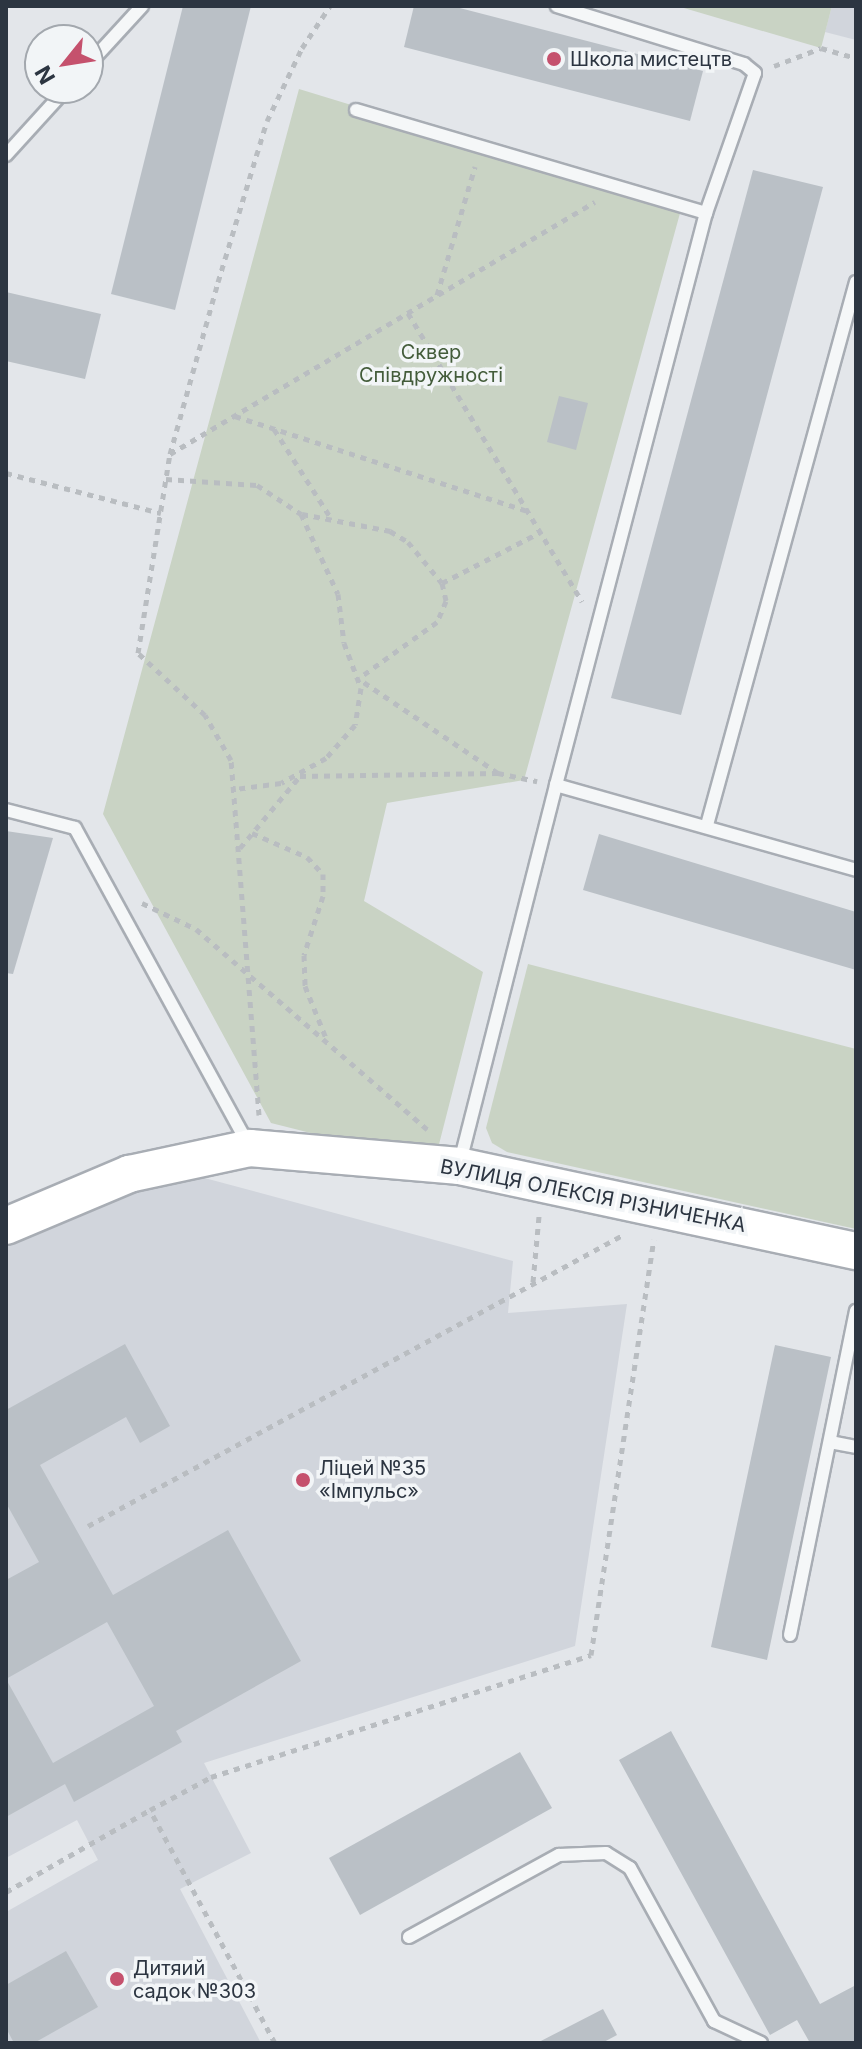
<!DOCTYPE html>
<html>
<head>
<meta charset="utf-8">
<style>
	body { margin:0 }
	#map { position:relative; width:862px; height:2049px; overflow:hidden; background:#e3e6ea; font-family:Inter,sans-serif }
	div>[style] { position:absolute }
	.built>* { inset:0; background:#d1d5dc }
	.green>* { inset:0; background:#c9d3c4 }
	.building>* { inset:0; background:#bac0c6 }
	.path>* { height:5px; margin-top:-2.5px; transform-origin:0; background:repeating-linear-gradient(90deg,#b9bdc1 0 6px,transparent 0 12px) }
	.roads { filter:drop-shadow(2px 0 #a8adb4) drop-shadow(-2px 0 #a8adb4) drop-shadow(0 2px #a8adb4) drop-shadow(0 -2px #a8adb4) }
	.lane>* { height:12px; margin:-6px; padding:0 6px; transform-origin:6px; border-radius:6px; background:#f5f7f8 }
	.secondary>* { height:36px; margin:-18px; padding:0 18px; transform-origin:18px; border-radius:18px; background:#fff }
	.dots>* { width:22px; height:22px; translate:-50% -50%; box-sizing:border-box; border:4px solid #f2f5f7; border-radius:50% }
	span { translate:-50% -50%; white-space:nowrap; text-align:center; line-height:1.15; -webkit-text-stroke:7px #f2f5f7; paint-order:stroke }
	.poi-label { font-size:20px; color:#2c3541 }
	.left { translate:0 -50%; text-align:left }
	.park-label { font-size:20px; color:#435c3a }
	.street-label { font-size:20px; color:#2c3541 }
	.frame { position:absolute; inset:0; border:8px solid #2c3541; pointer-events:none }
	.north { position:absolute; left:24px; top:24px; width:80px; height:80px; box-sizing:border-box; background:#f2f5f7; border:2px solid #a3a8ae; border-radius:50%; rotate:240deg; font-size:22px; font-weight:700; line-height:32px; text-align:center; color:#2c3541 }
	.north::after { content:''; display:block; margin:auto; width:28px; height:36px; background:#c5516d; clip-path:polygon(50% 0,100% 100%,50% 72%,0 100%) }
</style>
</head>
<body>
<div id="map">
	<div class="built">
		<div style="clip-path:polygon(832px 6px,856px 6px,856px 40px,825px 32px)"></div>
		<div style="clip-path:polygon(197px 1176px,513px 1261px,508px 1313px,627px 1304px,575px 1646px,204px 1763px,251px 1853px,180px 1889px,261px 2043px,6px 2043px,6px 1912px,98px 1860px,77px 1820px,6px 1858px,6px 1244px,109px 1197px)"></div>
	</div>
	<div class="green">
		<div style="clip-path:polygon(677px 6px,832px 6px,821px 48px)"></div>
		<div style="clip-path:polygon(299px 89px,682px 206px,524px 780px,387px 803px,364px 901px,483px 972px,434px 1164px,271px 1123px,103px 814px)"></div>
		<div style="clip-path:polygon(528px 964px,856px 1049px,856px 1229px,507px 1152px,492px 1143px,486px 1128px)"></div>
	</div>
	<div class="building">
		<div style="clip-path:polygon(183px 6px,251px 6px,175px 310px,111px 294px)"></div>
		<div style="clip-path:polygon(414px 6px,452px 6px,703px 71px,690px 121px,404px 47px)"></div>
		<div style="clip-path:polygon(753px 170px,823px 187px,681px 715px,611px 698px)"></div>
		<div style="clip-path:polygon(6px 292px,101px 314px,85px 379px,6px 361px)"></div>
		<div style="clip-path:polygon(559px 396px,588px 403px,576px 450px,547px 442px)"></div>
		<div style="clip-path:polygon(6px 831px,53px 838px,13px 974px,6px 973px)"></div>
		<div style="clip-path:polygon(599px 834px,856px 912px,856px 970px,583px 890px)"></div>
		<div style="clip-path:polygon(125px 1344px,170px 1426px,140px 1443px,126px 1417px,40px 1465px,113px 1595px,228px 1530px,301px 1661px,176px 1731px,182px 1742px,74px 1802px,65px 1784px,6px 1817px,6px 1679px,53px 1763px,154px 1706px,107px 1622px,6px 1679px,6px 1580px,39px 1562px,6px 1503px,6px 1410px)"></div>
		<div style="clip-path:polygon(775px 1345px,831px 1357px,767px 1660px,711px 1647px)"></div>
		<div style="clip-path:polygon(671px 1731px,820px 2004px,856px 1985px,856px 2043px,810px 2043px,797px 2020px,770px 2035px,619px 1760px)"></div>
		<div style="clip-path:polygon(520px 1752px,552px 1808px,360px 1915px,329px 1858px)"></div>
		<div style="clip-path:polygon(66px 1951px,98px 2007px,34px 2043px,14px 2043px,6px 2028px,6px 1985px)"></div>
		<div style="clip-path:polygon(603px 2009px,617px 2035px,602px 2043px,537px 2043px)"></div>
	</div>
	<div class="path">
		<div style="left:774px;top:66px;width:50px;rotate:-21deg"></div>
		<div style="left:821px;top:48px;width:36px;rotate:16deg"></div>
		<div style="left:437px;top:295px;width:134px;rotate:-73.5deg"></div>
		<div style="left:408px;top:313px;width:337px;rotate:58.9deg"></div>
		<div style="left:235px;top:416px;width:308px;rotate:18deg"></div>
		<div style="left:274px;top:429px;width:106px;rotate:57.4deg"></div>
		<div style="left:170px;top:454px;width:494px;rotate:-30.7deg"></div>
		<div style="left:6px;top:473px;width:160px;rotate:14.5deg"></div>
		<div style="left:166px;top:479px;width:91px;rotate:3.8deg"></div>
		<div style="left:257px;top:485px;width:53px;rotate:33.4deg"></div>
		<div style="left:301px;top:514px;width:88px;rotate:65.2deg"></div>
		<div style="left:338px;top:594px;width:49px;rotate:83deg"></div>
		<div style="left:344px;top:643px;width:48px;rotate:69.3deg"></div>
		<div style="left:361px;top:688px;width:37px;rotate:99deg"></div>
		<div style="left:355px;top:725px;width:44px;rotate:131.3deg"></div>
		<div style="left:326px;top:758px;width:51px;rotate:150.9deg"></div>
		<div style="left:281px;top:783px;width:46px;rotate:172.6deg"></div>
		<div style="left:302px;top:514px;width:90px;rotate:10.9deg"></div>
		<div style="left:390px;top:531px;width:21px;rotate:31deg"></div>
		<div style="left:408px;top:542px;width:53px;rotate:50.3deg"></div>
		<div style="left:442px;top:583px;width:18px;rotate:77deg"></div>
		<div style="left:446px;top:601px;width:23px;rotate:113deg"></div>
		<div style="left:437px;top:622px;width:96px;rotate:144.3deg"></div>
		<div style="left:442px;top:583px;width:111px;rotate:-27.3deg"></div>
		<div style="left:498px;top:773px;width:40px;rotate:12deg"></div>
		<div style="left:252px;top:833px;width:60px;rotate:23.6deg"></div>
		<div style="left:307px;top:857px;width:23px;rotate:47deg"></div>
		<div style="left:323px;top:874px;width:22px;rotate:90deg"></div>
		<div style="left:323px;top:896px;width:62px;rotate:107.9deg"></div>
		<div style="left:304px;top:955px;width:31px;rotate:88deg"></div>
		<div style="left:305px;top:986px;width:56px;rotate:68deg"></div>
		<div style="left:240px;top:848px;width:94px;rotate:-50.2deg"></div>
		<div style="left:300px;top:776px;width:198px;rotate:-0.9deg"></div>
		<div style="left:498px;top:773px;width:168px;rotate:-145.9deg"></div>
		<div style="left:142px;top:903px;width:60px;rotate:25.7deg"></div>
		<div style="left:196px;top:929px;width:306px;rotate:40.9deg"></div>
		<div style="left:259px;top:1115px;width:356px;rotate:-94.5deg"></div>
		<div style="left:231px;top:760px;width:52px;rotate:-120deg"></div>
		<div style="left:205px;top:715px;width:91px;rotate:-137.2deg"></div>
		<div style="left:138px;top:653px;width:202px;rotate:-80.9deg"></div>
		<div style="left:170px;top:454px;width:179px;rotate:-74.4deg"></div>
		<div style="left:218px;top:282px;width:168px;rotate:-73.1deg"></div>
		<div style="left:267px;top:121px;width:81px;rotate:-64.4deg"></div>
		<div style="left:302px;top:48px;width:50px;rotate:-56.3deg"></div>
		<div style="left:533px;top:1282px;width:66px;rotate:-84.8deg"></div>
		<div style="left:88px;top:1526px;width:607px;rotate:-28.55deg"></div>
		<div style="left:6px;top:1892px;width:166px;rotate:-29.7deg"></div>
		<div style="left:275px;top:2043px;width:264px;rotate:-118.2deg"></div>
		<div style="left:150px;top:1810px;width:69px;rotate:-28.4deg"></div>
		<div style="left:211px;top:1777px;width:399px;rotate:-17.8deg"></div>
		<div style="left:591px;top:1655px;width:420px;rotate:-81.4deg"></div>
	</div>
	<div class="roads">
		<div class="lane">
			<div style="left:88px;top:65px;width:80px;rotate:-47.5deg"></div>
			<div style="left:356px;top:110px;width:365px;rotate:16.4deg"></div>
			<div style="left:706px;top:213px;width:148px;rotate:-70.7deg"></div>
			<div style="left:755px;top:73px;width:14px;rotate:-141deg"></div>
			<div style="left:744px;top:64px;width:196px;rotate:-162.8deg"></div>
			<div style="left:6px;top:155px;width:91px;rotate:-47.7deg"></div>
			<div style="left:556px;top:785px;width:591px;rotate:-75.31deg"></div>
			<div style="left:6px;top:810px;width:71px;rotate:14.6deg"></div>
			<div style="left:75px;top:828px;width:360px;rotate:61.3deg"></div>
			<div style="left:707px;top:825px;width:563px;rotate:-74.66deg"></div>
			<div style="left:460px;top:1162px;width:389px;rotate:-75.7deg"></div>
			<div style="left:556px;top:785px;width:312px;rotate:15.8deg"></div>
			<div style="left:830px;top:1442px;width:26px;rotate:11deg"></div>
			<div style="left:790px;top:1635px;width:331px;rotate:-78.5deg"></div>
			<div style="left:409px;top:1937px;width:171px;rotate:-28.7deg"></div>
			<div style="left:559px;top:1855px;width:47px;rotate:-2.4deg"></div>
			<div style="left:606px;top:1853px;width:28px;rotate:32deg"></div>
			<div style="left:630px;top:1868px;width:175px;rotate:61.2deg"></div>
			<div style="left:714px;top:2021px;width:52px;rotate:25.1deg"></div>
		</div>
		<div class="secondary">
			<div style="left:6px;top:1226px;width:134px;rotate:-22.9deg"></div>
			<div style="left:129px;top:1174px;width:124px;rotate:-12.1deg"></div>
			<div style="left:250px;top:1148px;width:210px;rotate:4.9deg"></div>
			<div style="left:459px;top:1166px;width:406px;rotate:12.1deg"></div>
		</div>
	</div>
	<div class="dots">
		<div style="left:554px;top:59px;background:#c5516d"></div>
		<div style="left:303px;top:1480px;background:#c5516d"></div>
		<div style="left:117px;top:1979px;background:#c5516d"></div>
	</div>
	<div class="poi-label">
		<span class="left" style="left:570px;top:59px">Школа мистецтв</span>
		<span class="left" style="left:319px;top:1480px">Ліцей №35<br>«Імпульс»</span>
		<span class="left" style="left:133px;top:1980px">Дитяий<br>садок №303</span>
	</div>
	<div class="park-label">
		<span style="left:431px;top:364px">Сквер<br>Співдружності</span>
	</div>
	<div class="street-label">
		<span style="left:593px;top:1196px;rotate:11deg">ВУЛИЦЯ ОЛЕКСІЯ РІЗНИЧЕНКА</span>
	</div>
	<div class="frame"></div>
	<div class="north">N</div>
</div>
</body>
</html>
